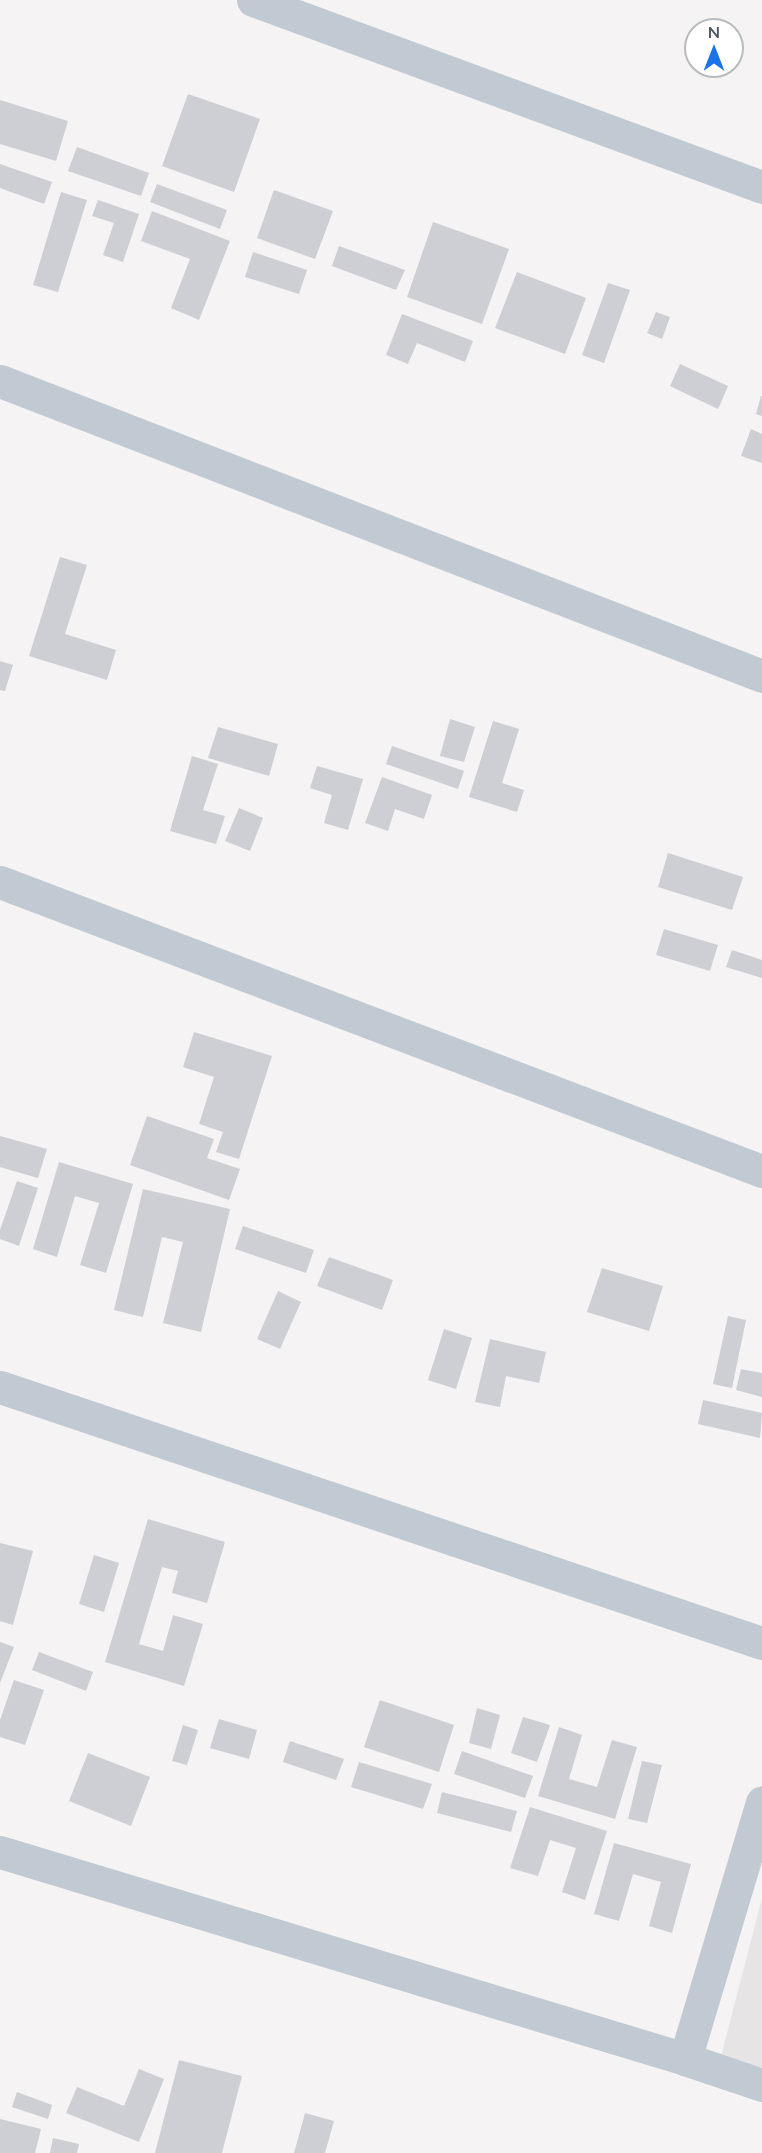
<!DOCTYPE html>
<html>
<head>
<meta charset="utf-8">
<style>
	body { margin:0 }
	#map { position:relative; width:762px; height:2153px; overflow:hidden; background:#f5f3f3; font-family:Lato,sans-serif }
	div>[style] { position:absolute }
	.education>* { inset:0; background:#e6e4e5 }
	.building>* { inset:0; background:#cdcfd5 }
	.street>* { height:33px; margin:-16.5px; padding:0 16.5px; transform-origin:16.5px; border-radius:16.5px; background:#c1cad2 }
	span { translate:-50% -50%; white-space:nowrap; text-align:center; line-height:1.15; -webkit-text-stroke:5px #fff; paint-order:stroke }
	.north { position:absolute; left:684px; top:18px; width:60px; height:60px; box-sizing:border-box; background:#fff; border:2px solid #b7bbc0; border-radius:50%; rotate:0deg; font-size:16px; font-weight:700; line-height:24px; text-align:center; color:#4a5661 }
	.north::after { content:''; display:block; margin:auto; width:21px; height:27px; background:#1a73e8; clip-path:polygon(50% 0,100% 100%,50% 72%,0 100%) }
</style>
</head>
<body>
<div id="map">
	<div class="education">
		<div style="clip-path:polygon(762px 1898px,762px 2080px,718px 2068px)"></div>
	</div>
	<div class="building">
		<div style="clip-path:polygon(188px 94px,260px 119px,234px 192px,162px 166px)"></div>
		<div style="clip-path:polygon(0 100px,68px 121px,56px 161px,0 144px)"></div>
		<div style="clip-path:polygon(77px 147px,149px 173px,141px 196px,68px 171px)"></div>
		<div style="clip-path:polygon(0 164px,52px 182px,44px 204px,0 188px)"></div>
		<div style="clip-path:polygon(157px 184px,227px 210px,220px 229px,150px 202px)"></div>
		<div style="clip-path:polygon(274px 190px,333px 211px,315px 259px,257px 238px)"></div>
		<div style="clip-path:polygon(61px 192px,87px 200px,58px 292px,33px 285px)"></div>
		<div style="clip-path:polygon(98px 200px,139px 214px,123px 262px,103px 255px,114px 223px,92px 216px)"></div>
		<div style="clip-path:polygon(152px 211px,230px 241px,199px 320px,171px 308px,190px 259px,141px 241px)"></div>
		<div style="clip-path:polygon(433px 222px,509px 249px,482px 324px,407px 297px)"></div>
		<div style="clip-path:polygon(339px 246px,405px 270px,396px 290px,332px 266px)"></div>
		<div style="clip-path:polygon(253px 252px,307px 270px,299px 294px,245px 277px)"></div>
		<div style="clip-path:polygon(517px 272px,586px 298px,565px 354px,495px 328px)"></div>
		<div style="clip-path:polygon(608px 283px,630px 290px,604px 363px,582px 355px)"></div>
		<div style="clip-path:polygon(656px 312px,670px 317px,662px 339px,647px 333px)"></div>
		<div style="clip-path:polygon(402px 314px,473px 341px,465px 362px,417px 343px,408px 364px,386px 355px)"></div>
		<div style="clip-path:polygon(680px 364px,728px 386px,718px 409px,670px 386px)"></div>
		<div style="clip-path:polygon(761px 396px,762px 396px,762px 416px,756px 414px)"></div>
		<div style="clip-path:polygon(751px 429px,762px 434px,762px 463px,741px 456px)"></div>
		<div style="clip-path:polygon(60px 557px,87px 565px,65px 634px,116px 650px,107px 680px,29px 656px)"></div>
		<div style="clip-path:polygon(0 661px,13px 665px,5px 691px,0 690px)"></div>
		<div style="clip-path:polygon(450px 719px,475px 727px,464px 762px,440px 756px)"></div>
		<div style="clip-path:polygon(493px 721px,519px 729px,502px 783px,524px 790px,517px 812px,469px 797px)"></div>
		<div style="clip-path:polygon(218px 727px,278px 744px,269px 776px,208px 758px)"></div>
		<div style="clip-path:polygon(392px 746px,464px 771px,458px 789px,386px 764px)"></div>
		<div style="clip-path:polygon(192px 756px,218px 764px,203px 810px,225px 816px,216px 844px,170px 831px)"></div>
		<div style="clip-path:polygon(317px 766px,363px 779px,348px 830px,324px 823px,332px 795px,310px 788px)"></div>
		<div style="clip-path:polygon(382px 777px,432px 795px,424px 819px,395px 809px,388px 831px,365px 823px)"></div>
		<div style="clip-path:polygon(239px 808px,263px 818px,250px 851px,225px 841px)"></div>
		<div style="clip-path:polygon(668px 853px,743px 877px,732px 910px,658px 887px)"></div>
		<div style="clip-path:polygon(664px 929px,718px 945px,710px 971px,656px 955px)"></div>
		<div style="clip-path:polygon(732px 950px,762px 960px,762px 978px,726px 967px)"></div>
		<div style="clip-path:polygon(194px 1032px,272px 1056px,239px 1159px,216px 1152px,223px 1132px,199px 1124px,214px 1077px,183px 1067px)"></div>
		<div style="clip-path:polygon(147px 1116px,214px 1139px,207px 1158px,240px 1169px,229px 1200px,130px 1165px)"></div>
		<div style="clip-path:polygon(0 1136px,47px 1149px,38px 1178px,0 1167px)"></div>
		<div style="clip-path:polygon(59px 1162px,133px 1184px,106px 1273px,80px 1265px,99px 1203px,75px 1196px,57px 1257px,33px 1249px)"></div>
		<div style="clip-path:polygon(17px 1181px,38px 1188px,19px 1246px,0 1239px,0 1230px)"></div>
		<div style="clip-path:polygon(143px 1189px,230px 1209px,201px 1332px,163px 1323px,183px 1242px,162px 1237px,143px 1317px,114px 1310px)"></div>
		<div style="clip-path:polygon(243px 1226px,314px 1250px,306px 1273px,235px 1249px)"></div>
		<div style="clip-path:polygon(329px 1257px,393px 1280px,382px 1310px,317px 1286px)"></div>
		<div style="clip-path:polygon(602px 1268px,663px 1286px,649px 1331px,587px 1312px)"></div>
		<div style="clip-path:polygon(278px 1291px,301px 1302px,280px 1349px,257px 1339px)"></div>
		<div style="clip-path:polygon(728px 1316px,746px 1320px,732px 1388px,713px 1384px)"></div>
		<div style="clip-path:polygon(444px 1329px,472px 1338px,456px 1389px,428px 1380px)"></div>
		<div style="clip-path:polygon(490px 1339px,546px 1352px,539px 1383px,506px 1376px,500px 1407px,475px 1402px)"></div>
		<div style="clip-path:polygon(741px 1369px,762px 1373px,762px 1397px,736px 1390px)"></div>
		<div style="clip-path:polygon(703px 1400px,762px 1413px,760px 1438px,698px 1424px)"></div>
		<div style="clip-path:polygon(148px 1519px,225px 1542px,207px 1603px,172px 1593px,178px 1571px,162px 1567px,139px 1644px,163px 1651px,173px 1615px,203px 1624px,184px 1686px,105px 1662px)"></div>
		<div style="clip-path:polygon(0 1543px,33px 1551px,13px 1625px,0 1621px)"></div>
		<div style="clip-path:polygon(94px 1555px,119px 1563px,104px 1612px,79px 1604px)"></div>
		<div style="clip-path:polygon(0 1642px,14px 1647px,0 1683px)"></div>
		<div style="clip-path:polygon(39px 1652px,93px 1672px,86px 1691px,32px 1670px)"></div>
		<div style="clip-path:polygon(14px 1680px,44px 1690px,25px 1745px,0 1737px,0 1720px)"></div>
		<div style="clip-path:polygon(380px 1700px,454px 1725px,439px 1772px,364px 1747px)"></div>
		<div style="clip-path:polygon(477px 1708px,500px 1715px,491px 1749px,469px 1743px)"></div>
		<div style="clip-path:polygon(523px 1717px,550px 1725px,537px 1762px,511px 1753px)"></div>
		<div style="clip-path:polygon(219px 1719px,257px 1730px,249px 1759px,210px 1748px)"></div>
		<div style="clip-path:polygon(183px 1725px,198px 1730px,187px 1765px,172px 1761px)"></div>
		<div style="clip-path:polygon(559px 1727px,582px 1735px,569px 1779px,597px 1787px,612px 1740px,637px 1747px,615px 1819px,538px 1796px)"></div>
		<div style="clip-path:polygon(290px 1741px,344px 1759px,336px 1780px,283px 1762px)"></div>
		<div style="clip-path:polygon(462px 1751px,533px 1776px,525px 1798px,454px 1774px)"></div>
		<div style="clip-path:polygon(88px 1753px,150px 1777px,131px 1826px,69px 1801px)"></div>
		<div style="clip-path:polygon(642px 1761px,662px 1765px,647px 1823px,628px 1819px)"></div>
		<div style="clip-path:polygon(359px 1762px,432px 1784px,423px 1809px,351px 1787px)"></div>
		<div style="clip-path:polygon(442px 1792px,517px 1811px,511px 1832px,437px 1813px)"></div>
		<div style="clip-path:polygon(530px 1807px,607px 1831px,585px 1900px,562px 1892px,576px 1848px,550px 1840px,538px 1876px,510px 1868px)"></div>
		<div style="clip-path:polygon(614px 1843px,691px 1864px,672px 1933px,649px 1926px,661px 1882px,633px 1874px,619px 1921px,594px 1914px)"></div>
		<div style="clip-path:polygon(179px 2060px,242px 2076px,222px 2153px,155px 2153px)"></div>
		<div style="clip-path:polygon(139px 2069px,164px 2079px,139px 2142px,66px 2113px,77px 2087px,124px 2106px)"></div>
		<div style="clip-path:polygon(17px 2092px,52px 2105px,48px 2119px,12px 2107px)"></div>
		<div style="clip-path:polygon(305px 2113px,334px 2121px,325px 2153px,294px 2153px)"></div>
		<div style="clip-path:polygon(0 2119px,41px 2129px,35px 2153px,0 2153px)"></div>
		<div style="clip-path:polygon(53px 2138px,79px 2144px,77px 2153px,50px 2153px)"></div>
	</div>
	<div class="street">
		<div style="left:253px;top:0;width:542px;rotate:20.17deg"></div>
		<div style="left:0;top:381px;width:817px;rotate:21.16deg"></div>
		<div style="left:0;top:882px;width:815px;rotate:20.77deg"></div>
		<div style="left:0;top:1387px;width:804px;rotate:18.57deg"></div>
		<div style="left:0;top:1852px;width:716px;rotate:16.81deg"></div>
		<div style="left:685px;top:2059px;width:81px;rotate:18.7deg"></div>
		<div style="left:685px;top:2059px;width:268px;rotate:-73.3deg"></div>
	</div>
	<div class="north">N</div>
</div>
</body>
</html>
